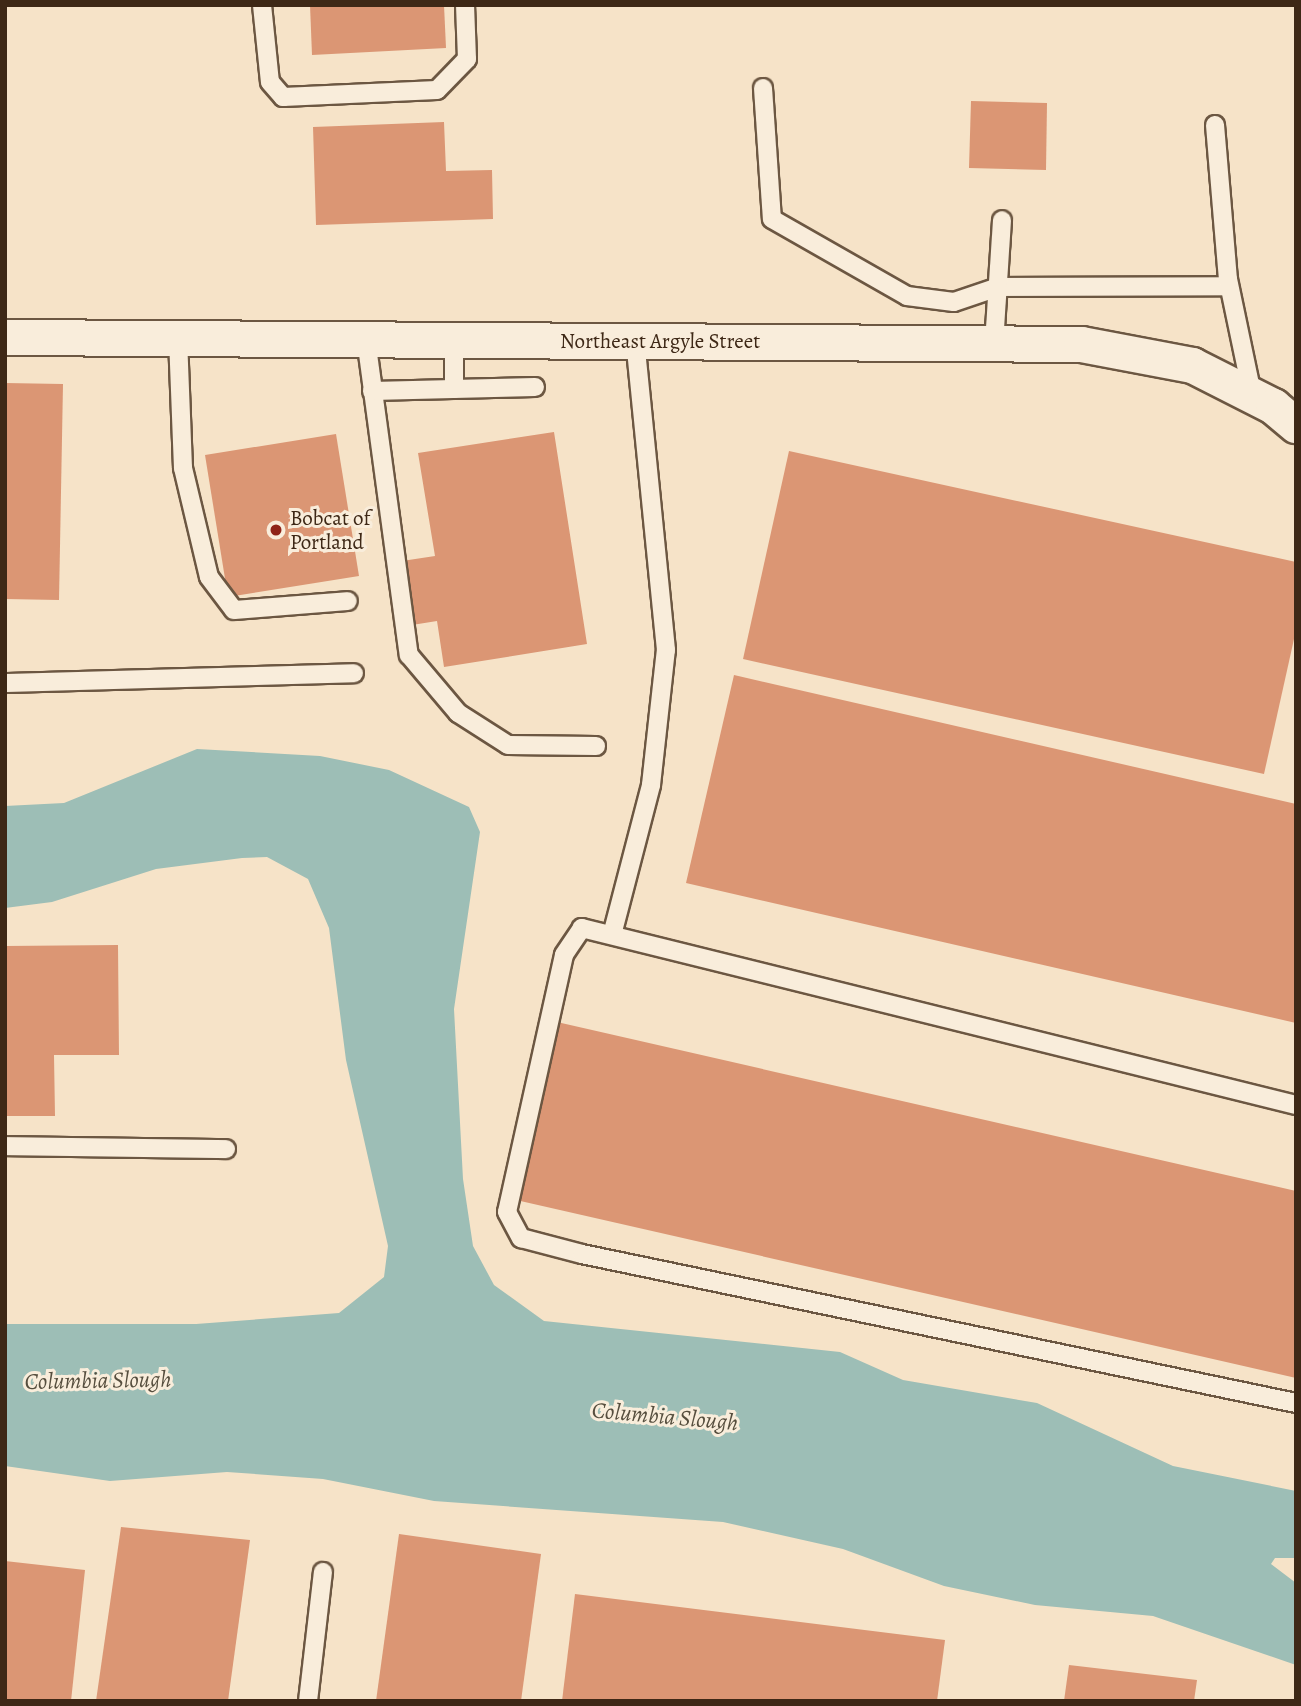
<!DOCTYPE html>
<html>
<head>
<meta charset="utf-8">
<style>
	body { margin:0 }
	#map { position:relative; width:1301px; height:1706px; overflow:hidden; background:#f6e3c8; font-family:Alegreya,serif }
	div>[style] { position:absolute }
	.water>* { inset:0; background:#9dbeb6 }
	.building>* { inset:0; background:#db9674 }
	.roads { filter:drop-shadow(2px 0 #6c5742) drop-shadow(-2px 0 #6c5742) drop-shadow(0 2px #6c5742) drop-shadow(0 -2px #6c5742) }
	.lane>* { height:18px; margin:-9px; padding:0 9px; transform-origin:9px; border-radius:9px; background:#f9eddb }
	.street>* { height:35px; margin:-17.5px; padding:0 17.5px; transform-origin:17.5px; border-radius:17.5px; background:#f9eddb }
	.dots>* { width:19px; height:19px; translate:-50% -50%; box-sizing:border-box; border:4px solid #f9eddb; border-radius:50% }
	span { translate:-50% -50%; white-space:nowrap; text-align:center; line-height:1.15; -webkit-text-stroke:6px #f9eddb; paint-order:stroke }
	.street-label { font-size:21px; color:#3e2816 }
	.poi-label { font-size:21px; color:#3e2816 }
	.left { translate:0 -50%; text-align:left }
	.water-label { font-size:23px; color:#564e3e; font-style:italic }
	.frame { position:absolute; inset:0; border:7px solid #3e2816; pointer-events:none }
</style>
</head>
<body>
<div id="map">
	<div class="water">
		<div style="clip-path:polygon(197px 749px,320px 756px,389px 770px,469px 807px,480px 832px,454px 1009px,463px 1179px,473px 1246px,494px 1285px,544px 1321px,840px 1352px,903px 1380px,1037px 1403px,1173px 1466px,1296px 1491px,1296px 1558px,1275px 1558px,1271px 1564px,1296px 1583px,1296px 1665px,1153px 1616px,1035px 1605px,944px 1586px,843px 1549px,723px 1522px,434px 1501px,323px 1479px,227px 1472px,110px 1481px,5px 1466px,5px 1324px,196px 1324px,339px 1313px,384px 1277px,388px 1246px,346px 1060px,329px 928px,308px 879px,267px 857px,242px 858px,156px 869px,52px 902px,5px 908px,5px 806px,64px 803px)"></div>
	</div>
	<div class="building">
		<div style="clip-path:polygon(310px 5px,444px 5px,446px 48px,312px 55px)"></div>
		<div style="clip-path:polygon(971px 101px,1047px 103px,1046px 170px,969px 168px)"></div>
		<div style="clip-path:polygon(444px 122px,446px 171px,492px 170px,493px 219px,316px 225px,313px 127px)"></div>
		<div style="clip-path:polygon(5px 383px,63px 384px,59px 600px,5px 599px)"></div>
		<div style="clip-path:polygon(554px 432px,587px 644px,444px 667px,437px 621px,412px 625px,402px 561px,435px 556px,418px 453px)"></div>
		<div style="clip-path:polygon(336px 434px,359px 576px,228px 597px,205px 455px)"></div>
		<div style="clip-path:polygon(789px 451px,1296px 562px,1296px 630px,1264px 774px,743px 659px)"></div>
		<div style="clip-path:polygon(734px 675px,1296px 804px,1296px 1023px,686px 883px)"></div>
		<div style="clip-path:polygon(118px 945px,119px 1055px,54px 1055px,55px 1116px,5px 1116px,5px 946px)"></div>
		<div style="clip-path:polygon(557px 1022px,1296px 1191px,1296px 1378px,516px 1200px)"></div>
		<div style="clip-path:polygon(121px 1527px,250px 1540px,228px 1701px,96px 1701px)"></div>
		<div style="clip-path:polygon(399px 1534px,541px 1554px,521px 1701px,376px 1701px)"></div>
		<div style="clip-path:polygon(5px 1561px,85px 1570px,71px 1701px,5px 1701px)"></div>
		<div style="clip-path:polygon(575px 1594px,945px 1640px,937px 1701px,562px 1701px)"></div>
		<div style="clip-path:polygon(1069px 1665px,1197px 1680px,1194px 1701px,1064px 1701px)"></div>
	</div>
	<div class="roads">
		<div class="lane">
			<div style="left:262px;top:5px;width:77px;rotate:84.1deg"></div>
			<div style="left:270px;top:82px;width:20px;rotate:49deg"></div>
			<div style="left:283px;top:97px;width:154px;rotate:-2.6deg"></div>
			<div style="left:437px;top:90px;width:43px;rotate:-45.9deg"></div>
			<div style="left:467px;top:59px;width:54px;rotate:-92.1deg"></div>
			<div style="left:763px;top:88px;width:131px;rotate:86.1deg"></div>
			<div style="left:772px;top:219px;width:155px;rotate:29.7deg"></div>
			<div style="left:907px;top:296px;width:47px;rotate:7.3deg"></div>
			<div style="left:954px;top:302px;width:46px;rotate:-18.8deg"></div>
			<div style="left:998px;top:287px;width:231px;rotate:-0.2deg"></div>
			<div style="left:1215px;top:125px;width:155px;rotate:85.2deg"></div>
			<div style="left:1228px;top:279px;width:117px;rotate:78.2deg"></div>
			<div style="left:178px;top:338px;width:130px;rotate:87.8deg"></div>
			<div style="left:183px;top:468px;width:112px;rotate:76.6deg"></div>
			<div style="left:209px;top:577px;width:41px;rotate:52.9deg"></div>
			<div style="left:234px;top:610px;width:114px;rotate:-4.5deg"></div>
			<div style="left:366px;top:339px;width:319px;rotate:82.3deg"></div>
			<div style="left:409px;top:655px;width:76px;rotate:49.8deg"></div>
			<div style="left:458px;top:713px;width:59px;rotate:32.6deg"></div>
			<div style="left:508px;top:745px;width:88px;rotate:0.7deg"></div>
			<div style="left:454px;top:340px;width:49px;rotate:90deg"></div>
			<div style="left:994px;top:344px;width:124px;rotate:-86.3deg"></div>
			<div style="left:372px;top:391px;width:163px;rotate:-1.4deg"></div>
			<div style="left:5px;top:683px;width:349px;rotate:-1.6deg"></div>
			<div style="left:612px;top:935px;width:155px;rotate:-75.4deg"></div>
			<div style="left:651px;top:785px;width:136px;rotate:-83.7deg"></div>
			<div style="left:666px;top:650px;width:311px;rotate:-95.7deg"></div>
			<div style="left:1296px;top:1105px;width:736px;rotate:-166.08deg"></div>
			<div style="left:582px;top:928px;width:32px;rotate:124deg"></div>
			<div style="left:564px;top:955px;width:263px;rotate:102.5deg"></div>
			<div style="left:507px;top:1212px;width:30px;rotate:62deg"></div>
			<div style="left:521px;top:1238px;width:63px;rotate:14.7deg"></div>
			<div style="left:582px;top:1254px;width:729px;rotate:11.79deg"></div>
			<div style="left:5px;top:1146px;width:221px;rotate:0.8deg"></div>
			<div style="left:308px;top:1701px;width:130px;rotate:-83.4deg"></div>
		</div>
		<div class="street">
			<div style="left:5px;top:337px;width:1076px;rotate:0.37deg"></div>
			<div style="left:1081px;top:344px;width:113px;rotate:10.7deg"></div>
			<div style="left:1192px;top:365px;width:91px;rotate:26.8deg"></div>
			<div style="left:1273px;top:406px;width:30px;rotate:40deg"></div>
		</div>
	</div>
	<div class="dots">
		<div style="left:276px;top:530px;background:#8f2418"></div>
	</div>
	<div class="street-label">
		<span style="left:660px;top:341px">Northeast Argyle Street</span>
	</div>
	<div class="poi-label">
		<span class="left" style="left:290px;top:530px">Bobcat of<br>Portland</span>
	</div>
	<div class="water-label">
		<span style="left:98px;top:1381px;rotate:-1deg">Columbia Slough</span>
		<span style="left:665px;top:1417px;rotate:5deg">Columbia Slough</span>
	</div>
	<div class="frame"></div>
</div>
</body>
</html>
